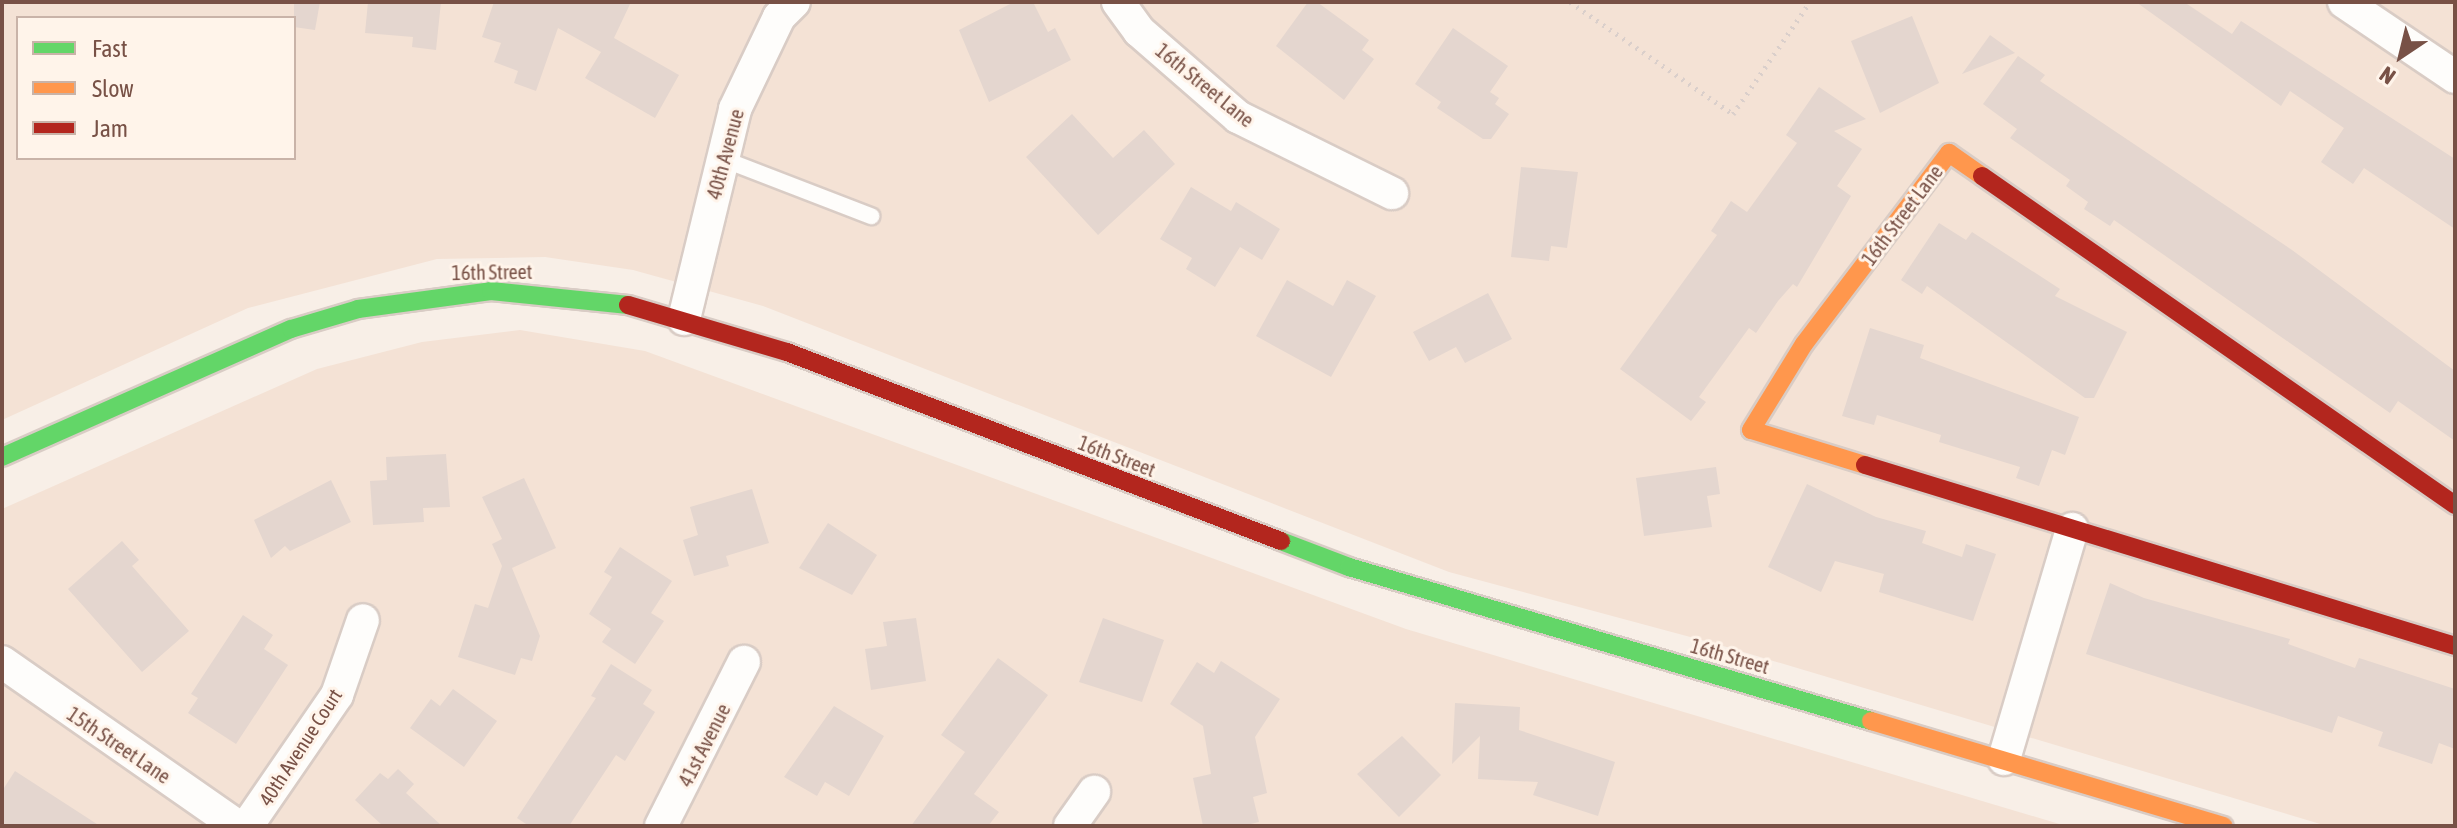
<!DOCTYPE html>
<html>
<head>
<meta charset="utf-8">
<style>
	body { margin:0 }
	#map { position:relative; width:2457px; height:828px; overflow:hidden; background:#f8efe7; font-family:"Asap Condensed",sans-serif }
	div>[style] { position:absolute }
	.residential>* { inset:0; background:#f4e2d5 }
	.building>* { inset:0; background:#e4d6cf }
	.path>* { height:5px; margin-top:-2.5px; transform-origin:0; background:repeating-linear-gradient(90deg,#dacfcb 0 2px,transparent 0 8px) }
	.roads { filter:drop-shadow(2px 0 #d9ccc5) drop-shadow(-2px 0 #d9ccc5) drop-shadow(0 2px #d9ccc5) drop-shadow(0 -2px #d9ccc5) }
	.lane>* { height:16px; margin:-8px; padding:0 8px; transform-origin:8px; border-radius:8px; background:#fefdfb }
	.street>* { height:32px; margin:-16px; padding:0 16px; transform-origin:16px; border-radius:16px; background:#fefdfb }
	.fast>* { height:18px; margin:-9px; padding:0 9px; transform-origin:9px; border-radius:9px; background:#63d668 }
	.slow>* { height:18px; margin:-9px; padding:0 9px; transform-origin:9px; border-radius:9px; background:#ff974d }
	.jam>* { height:18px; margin:-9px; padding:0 9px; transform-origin:9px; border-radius:9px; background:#b3261e }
	span { translate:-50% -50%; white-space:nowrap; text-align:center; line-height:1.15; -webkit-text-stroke:6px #fff4ea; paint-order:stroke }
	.street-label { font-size:20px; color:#785146 }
	.frame { position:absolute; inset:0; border:4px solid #785146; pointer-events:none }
	.legend { position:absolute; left:16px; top:16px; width:280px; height:144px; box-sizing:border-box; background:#fff4ea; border:2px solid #c9b3a8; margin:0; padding:10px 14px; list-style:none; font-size:24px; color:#785146 }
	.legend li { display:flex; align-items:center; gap:16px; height:40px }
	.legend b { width:40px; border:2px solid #c9b3a8 }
	.north { position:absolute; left:2361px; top:16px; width:80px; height:80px; -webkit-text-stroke:6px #fff4ea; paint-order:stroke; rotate:215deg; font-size:22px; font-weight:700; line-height:32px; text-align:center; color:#785146 }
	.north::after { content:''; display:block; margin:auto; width:28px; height:36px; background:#785146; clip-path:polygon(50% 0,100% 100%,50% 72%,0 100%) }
</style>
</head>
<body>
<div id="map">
	<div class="residential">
		<div style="clip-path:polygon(evenodd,2px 2px,2455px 2px,2455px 826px,2327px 826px,1720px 645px,1449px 572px,763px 306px,633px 270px,545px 257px,437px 259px,248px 308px,2px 420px,2px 2px,18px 18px,294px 18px,294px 158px,18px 158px,18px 18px)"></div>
		<div style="clip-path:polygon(520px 330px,645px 351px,1406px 629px,2066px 826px,2px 826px,2px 509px,317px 369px,422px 342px)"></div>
	</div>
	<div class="building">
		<div style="clip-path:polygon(294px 2px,320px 2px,315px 30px,294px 27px)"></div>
		<div style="clip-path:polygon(368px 2px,441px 2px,436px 50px,412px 47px,413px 37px,365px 33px)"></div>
		<div style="clip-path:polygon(494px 2px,631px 2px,614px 38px,679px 75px,655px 118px,585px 78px,601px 52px,558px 28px,536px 91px,514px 83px,518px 71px,494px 62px,501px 43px,482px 37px)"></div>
		<div style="clip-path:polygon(1014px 2px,1033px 2px,1048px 32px,1055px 28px,1071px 60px,989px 102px,959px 30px)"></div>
		<div style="clip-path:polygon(1308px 2px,1317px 2px,1369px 40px,1362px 50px,1374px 59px,1344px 100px,1276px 46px)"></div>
		<div style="clip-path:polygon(2136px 2px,2184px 2px,2232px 34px,2241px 21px,2455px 159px,2455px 229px,2364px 168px,2353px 184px,2321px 162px,2344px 128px,2290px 91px,2281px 106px)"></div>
		<div style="clip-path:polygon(1912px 16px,1939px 83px,1880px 113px,1851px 41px)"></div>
		<div style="clip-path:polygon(1453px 28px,1508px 66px,1490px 92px,1499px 98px,1495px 104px,1509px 114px,1491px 139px,1483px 139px,1437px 108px,1441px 102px,1415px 84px)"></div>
		<div style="clip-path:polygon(1990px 35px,2015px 53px,1962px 74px)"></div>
		<div style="clip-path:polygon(2018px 56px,2045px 75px,2040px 81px,2292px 250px,2455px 371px,2455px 441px,2398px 401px,2390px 413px,2114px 220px,2110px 226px,2084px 209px,2088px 202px,2066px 186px,2070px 180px,2010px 138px,2017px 129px,1983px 104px)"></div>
		<div style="clip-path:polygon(1819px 87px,1866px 119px,1834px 131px,1862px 149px,1837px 186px,1851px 196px,1797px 287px,1793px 284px,1778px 301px,1756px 333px,1749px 328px,1699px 397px,1706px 402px,1691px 421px,1620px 369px,1717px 235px,1711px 231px,1731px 201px,1747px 212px,1797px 143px,1786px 135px)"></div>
		<div style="clip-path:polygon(1072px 114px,1113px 158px,1144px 130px,1175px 164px,1098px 235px,1026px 157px)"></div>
		<div style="clip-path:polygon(1521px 167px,1578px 172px,1567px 248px,1551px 246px,1549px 261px,1511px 257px)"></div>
		<div style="clip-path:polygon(1191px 187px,1231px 211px,1236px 202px,1280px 229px,1262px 260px,1240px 247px,1215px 287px,1186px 269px,1192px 258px,1160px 239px)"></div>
		<div style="clip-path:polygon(1939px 223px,1966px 240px,1972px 232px,2060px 289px,2055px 296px,2127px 332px,2094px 398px,2085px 398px,1927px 286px,1922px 294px,1901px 280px)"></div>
		<div style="clip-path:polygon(1287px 280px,1333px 306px,1347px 280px,1376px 296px,1331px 377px,1256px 336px)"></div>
		<div style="clip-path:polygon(1488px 293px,1512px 339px,1465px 363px,1456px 347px,1429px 361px,1413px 332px)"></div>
		<div style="clip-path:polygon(1870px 328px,1924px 345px,1920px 358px,2079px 417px,2065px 455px,2052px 450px,2039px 486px,2016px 478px,2020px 467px,1939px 442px,1941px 435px,1877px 415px,1874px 425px,1842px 416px)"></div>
		<div style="clip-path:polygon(446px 454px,450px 507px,423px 508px,424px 522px,373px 525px,370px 481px,387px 480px,386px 457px)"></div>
		<div style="clip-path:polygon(1716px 467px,1720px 494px,1707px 496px,1712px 527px,1644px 536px,1636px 478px)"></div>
		<div style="clip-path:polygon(524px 478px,556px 548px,512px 568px,540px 636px,532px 661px,521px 658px,515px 675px,458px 657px,475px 604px,488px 608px,502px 566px,492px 544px,502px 539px,482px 497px)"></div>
		<div style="clip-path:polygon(331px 480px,351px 522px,290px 551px,285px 546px,271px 558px,254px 520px)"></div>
		<div style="clip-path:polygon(1807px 484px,1876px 517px,1926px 531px,1922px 543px,1962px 557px,1966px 544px,1996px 554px,1973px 621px,1879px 592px,1884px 574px,1835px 561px,1821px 592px,1768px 567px)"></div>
		<div style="clip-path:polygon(752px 489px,769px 543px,726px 556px,729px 566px,694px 576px,683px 540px,698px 535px,690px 507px)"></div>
		<div style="clip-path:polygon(828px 523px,877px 555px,852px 595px,799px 568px)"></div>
		<div style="clip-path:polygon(122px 541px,139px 560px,132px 566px,189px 631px,142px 672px,68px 589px)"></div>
		<div style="clip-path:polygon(620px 547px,672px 581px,651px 613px,664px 621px,635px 664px,602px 642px,611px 629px,589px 614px,612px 577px,604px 572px)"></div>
		<div style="clip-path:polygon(2110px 583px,2144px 598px,2290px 639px,2288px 644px,2355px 668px,2359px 658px,2455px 689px,2455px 749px,2439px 743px,2432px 764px,2378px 746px,2383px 732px,2338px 716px,2332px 733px,2086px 654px)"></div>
		<div style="clip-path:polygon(243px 615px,273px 635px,264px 649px,288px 665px,236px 744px,188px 713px,198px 698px,191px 694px)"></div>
		<div style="clip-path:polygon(916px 618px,926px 681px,871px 690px,865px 649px,887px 646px,883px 622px)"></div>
		<div style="clip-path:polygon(1103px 618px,1164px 640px,1142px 702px,1079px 682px)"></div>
		<div style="clip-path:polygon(998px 658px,1048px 695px,974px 794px,999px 812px,988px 826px,911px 826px,965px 752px,941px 735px)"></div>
		<div style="clip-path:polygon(1221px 661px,1280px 699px,1255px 737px,1267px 793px,1253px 797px,1259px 822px,1242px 826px,1203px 826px,1193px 778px,1211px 774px,1203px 726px,1170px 704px,1197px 662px,1214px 673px)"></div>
		<div style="clip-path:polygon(611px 664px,652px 690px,643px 704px,655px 712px,625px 761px,616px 755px,569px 826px,529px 826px,517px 818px,596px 698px,591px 696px)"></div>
		<div style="clip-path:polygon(453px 689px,497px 721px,464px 767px,410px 728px,431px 699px,440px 706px)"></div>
		<div style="clip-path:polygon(1455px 703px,1520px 707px,1519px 730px,1615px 762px,1598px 816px,1533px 795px,1538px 782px,1478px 779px,1480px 736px,1452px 764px)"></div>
		<div style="clip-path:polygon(834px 706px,884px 736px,849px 796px,825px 782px,817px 796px,784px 777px)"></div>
		<div style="clip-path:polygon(1402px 736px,1441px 775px,1399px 817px,1357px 774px)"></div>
		<div style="clip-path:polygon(398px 769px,414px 784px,406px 793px,442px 826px,383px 826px,355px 800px,380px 773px,388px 779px)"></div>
		<div style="clip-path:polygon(15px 771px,100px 826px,2px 826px,2px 791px)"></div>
	</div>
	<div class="path">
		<div style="left:1570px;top:2px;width:198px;rotate:34.5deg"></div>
		<div style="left:1733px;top:114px;width:136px;rotate:-55.5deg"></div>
	</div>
	<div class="roads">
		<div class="lane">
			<div style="left:723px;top:159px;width:159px;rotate:21.1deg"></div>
		</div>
		<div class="street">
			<div style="left:1118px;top:2px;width:36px;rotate:54deg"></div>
			<div style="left:1139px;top:31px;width:131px;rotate:41deg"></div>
			<div style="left:1238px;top:117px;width:172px;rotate:26.3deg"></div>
			<div style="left:2344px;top:2px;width:134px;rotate:34deg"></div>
			<div style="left:684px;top:319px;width:216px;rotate:-76.3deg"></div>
			<div style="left:735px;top:109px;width:102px;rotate:-64.4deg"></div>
			<div style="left:779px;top:17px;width:21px;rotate:-45deg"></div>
			<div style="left:2px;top:662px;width:287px;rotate:34.9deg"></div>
			<div style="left:2004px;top:759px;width:240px;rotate:-73.5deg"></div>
			<div style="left:247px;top:826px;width:159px;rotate:-55.5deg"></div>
			<div style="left:337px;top:695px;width:79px;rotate:-70.9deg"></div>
			<div style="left:661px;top:826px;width:184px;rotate:-63.2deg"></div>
			<div style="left:1070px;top:826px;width:42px;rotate:-54.8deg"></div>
		</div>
		<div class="fast">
			<div style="left:2px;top:457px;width:316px;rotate:-23.9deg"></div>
			<div style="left:291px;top:329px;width:70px;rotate:-16.6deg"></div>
			<div style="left:358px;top:309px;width:134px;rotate:-7.7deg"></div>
			<div style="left:491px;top:291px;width:138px;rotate:5.8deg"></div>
			<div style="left:1281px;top:541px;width:73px;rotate:20.9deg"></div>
			<div style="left:1349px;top:567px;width:544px;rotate:16.44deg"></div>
		</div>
		<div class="slow">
			<div style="left:1865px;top:465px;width:119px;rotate:-162.9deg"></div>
			<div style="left:1751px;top:430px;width:101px;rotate:-58.4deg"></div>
			<div style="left:1804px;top:344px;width:240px;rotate:-52.8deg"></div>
			<div style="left:1949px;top:153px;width:40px;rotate:34.9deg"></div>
			<div style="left:1871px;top:721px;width:368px;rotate:16.6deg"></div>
		</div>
		<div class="jam">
			<div style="left:1982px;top:176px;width:576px;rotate:34.82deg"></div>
			<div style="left:628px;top:305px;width:166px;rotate:16.5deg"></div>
			<div style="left:787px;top:352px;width:529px;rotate:20.94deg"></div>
			<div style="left:1865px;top:465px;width:617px;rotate:17.05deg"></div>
		</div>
	</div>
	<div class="street-label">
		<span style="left:1205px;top:85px;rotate:39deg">16th Street Lane</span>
		<span style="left:725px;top:154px;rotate:-75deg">40th Avenue</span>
		<span style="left:1902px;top:215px;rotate:-53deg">16th Street Lane</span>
		<span style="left:492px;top:272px;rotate:-1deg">16th Street</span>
		<span style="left:1117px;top:456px;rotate:21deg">16th Street</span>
		<span style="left:1730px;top:656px;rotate:16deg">16th Street</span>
		<span style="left:119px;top:745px;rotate:34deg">15th Street Lane</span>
		<span style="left:704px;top:745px;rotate:-63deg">41st Avenue</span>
		<span style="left:300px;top:747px;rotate:-57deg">40th Avenue Court</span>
	</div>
	<div class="frame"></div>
	<ul class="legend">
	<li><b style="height:10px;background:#63d668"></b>Fast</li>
	<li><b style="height:10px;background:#ff974d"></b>Slow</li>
	<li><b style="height:10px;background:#b3261e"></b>Jam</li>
	</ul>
	<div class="north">N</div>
</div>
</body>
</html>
